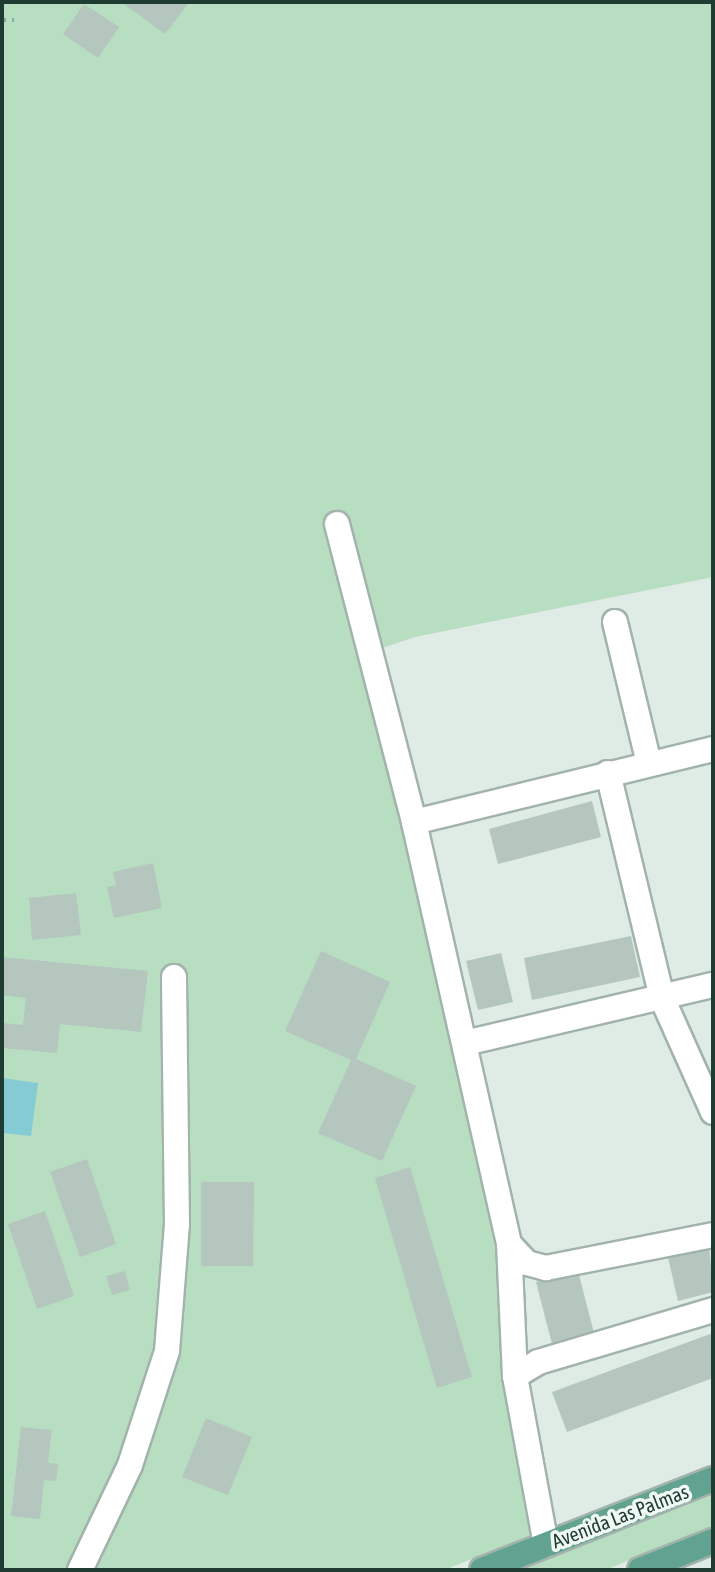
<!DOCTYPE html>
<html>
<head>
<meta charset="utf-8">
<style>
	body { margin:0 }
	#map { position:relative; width:715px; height:1572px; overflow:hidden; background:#dfebe5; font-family:"Asap Condensed",sans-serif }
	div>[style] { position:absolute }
	.green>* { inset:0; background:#b7dec0 }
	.water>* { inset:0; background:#84cbd4 }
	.building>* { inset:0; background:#b4c6be }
	.path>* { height:4px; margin-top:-2px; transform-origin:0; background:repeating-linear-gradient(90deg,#7eb19f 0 4px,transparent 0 10px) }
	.roads { filter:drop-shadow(2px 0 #a2b3ac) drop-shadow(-2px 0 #a2b3ac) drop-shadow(0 2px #a2b3ac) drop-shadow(0 -2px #a2b3ac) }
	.minor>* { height:24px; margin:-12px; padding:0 12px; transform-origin:12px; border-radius:12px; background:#fff }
	.major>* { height:24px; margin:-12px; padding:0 12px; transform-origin:12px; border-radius:12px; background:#61a390 }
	span { translate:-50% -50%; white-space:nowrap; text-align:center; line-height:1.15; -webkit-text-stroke:7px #f0f8f3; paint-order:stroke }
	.street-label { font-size:20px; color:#1f3c33 }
	.frame { position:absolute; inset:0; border:4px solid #1f3c33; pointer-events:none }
</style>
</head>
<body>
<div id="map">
	<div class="green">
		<div style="clip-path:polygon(2px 2px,713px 2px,713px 577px,415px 637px,362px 655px,501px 1252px,537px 1533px,444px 1570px,2px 1570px)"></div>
		<div style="clip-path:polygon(713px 1495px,713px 1526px,605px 1570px,521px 1570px)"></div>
	</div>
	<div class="water">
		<div style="clip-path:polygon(2px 1078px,38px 1083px,31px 1136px,2px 1133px)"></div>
	</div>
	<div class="building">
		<div style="clip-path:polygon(121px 2px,185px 2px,188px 4px,165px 34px)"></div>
		<div style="clip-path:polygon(84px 4px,119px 27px,98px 58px,63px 34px)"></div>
		<div style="clip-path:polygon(592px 801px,601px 837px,498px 864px,489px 829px)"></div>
		<div style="clip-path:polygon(153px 863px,162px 908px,114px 918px,107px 887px,116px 885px,113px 872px)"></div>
		<div style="clip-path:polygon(76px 893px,81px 935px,32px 940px,29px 898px)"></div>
		<div style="clip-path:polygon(631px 936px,640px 977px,532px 1000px,524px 958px)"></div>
		<div style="clip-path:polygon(321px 951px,390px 982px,356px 1059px,416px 1086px,382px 1161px,318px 1133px,351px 1060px,285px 1031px)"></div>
		<div style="clip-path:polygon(501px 953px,513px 1002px,478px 1010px,466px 961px)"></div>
		<div style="clip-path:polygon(2px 957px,148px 971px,141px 1032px,60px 1024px,57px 1053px,2px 1048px,2px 1023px,23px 1025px,26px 998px,2px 995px)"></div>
		<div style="clip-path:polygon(87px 1159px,116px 1244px,80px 1257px,50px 1172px)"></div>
		<div style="clip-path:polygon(410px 1167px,472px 1377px,437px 1388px,375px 1178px)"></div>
		<div style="clip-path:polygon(201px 1182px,254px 1182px,253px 1266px,201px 1266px)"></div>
		<div style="clip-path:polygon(45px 1211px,74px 1296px,37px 1309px,8px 1224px)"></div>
		<div style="clip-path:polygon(709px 1243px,713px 1292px,678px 1301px,667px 1253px)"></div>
		<div style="clip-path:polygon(125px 1271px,130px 1290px,112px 1295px,106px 1276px)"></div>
		<div style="clip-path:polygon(578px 1271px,594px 1333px,552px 1344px,536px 1282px)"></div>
		<div style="clip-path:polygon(713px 1333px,713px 1378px,567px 1432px,552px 1392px)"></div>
		<div style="clip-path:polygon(206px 1418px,252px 1437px,228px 1495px,182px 1477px)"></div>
		<div style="clip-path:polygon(21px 1427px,52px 1430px,48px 1463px,58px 1464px,56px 1481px,44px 1480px,40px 1519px,11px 1516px)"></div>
	</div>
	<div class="path">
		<div style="left:2px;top:20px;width:12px"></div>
	</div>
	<div class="roads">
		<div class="minor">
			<div style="left:337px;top:524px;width:308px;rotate:75.5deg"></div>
			<div style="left:414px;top:822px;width:433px;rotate:77.3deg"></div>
			<div style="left:509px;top:1244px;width:26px;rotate:47deg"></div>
			<div style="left:527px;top:1263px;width:20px;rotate:15deg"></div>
			<div style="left:546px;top:1268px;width:170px;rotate:-11.2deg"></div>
			<div style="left:615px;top:622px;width:146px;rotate:76.5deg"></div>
			<div style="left:608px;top:773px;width:231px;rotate:76.5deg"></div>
			<div style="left:662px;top:998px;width:125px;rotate:65.9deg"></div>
			<div style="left:414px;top:822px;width:308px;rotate:-13.7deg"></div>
			<div style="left:465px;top:1043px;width:255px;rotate:-13.2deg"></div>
			<div style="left:509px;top:1244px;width:132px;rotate:87.4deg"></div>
			<div style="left:546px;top:1545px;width:172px;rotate:-100.4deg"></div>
			<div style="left:515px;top:1376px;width:27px;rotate:-31deg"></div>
			<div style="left:538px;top:1362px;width:183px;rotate:-16.5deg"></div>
			<div style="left:80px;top:1570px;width:116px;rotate:-64.5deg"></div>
			<div style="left:130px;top:1465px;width:120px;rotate:-72deg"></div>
			<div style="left:167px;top:1351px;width:126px;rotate:-85.5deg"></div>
			<div style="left:177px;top:1225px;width:248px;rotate:-90.7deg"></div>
		</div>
		<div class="major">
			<div style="left:482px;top:1570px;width:248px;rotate:-21.5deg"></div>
			<div style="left:640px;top:1570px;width:79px;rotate:-21.7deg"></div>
		</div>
	</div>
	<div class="street-label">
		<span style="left:620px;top:1516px;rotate:-21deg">Avenida Las Palmas</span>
	</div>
	<div class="frame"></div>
</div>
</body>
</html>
